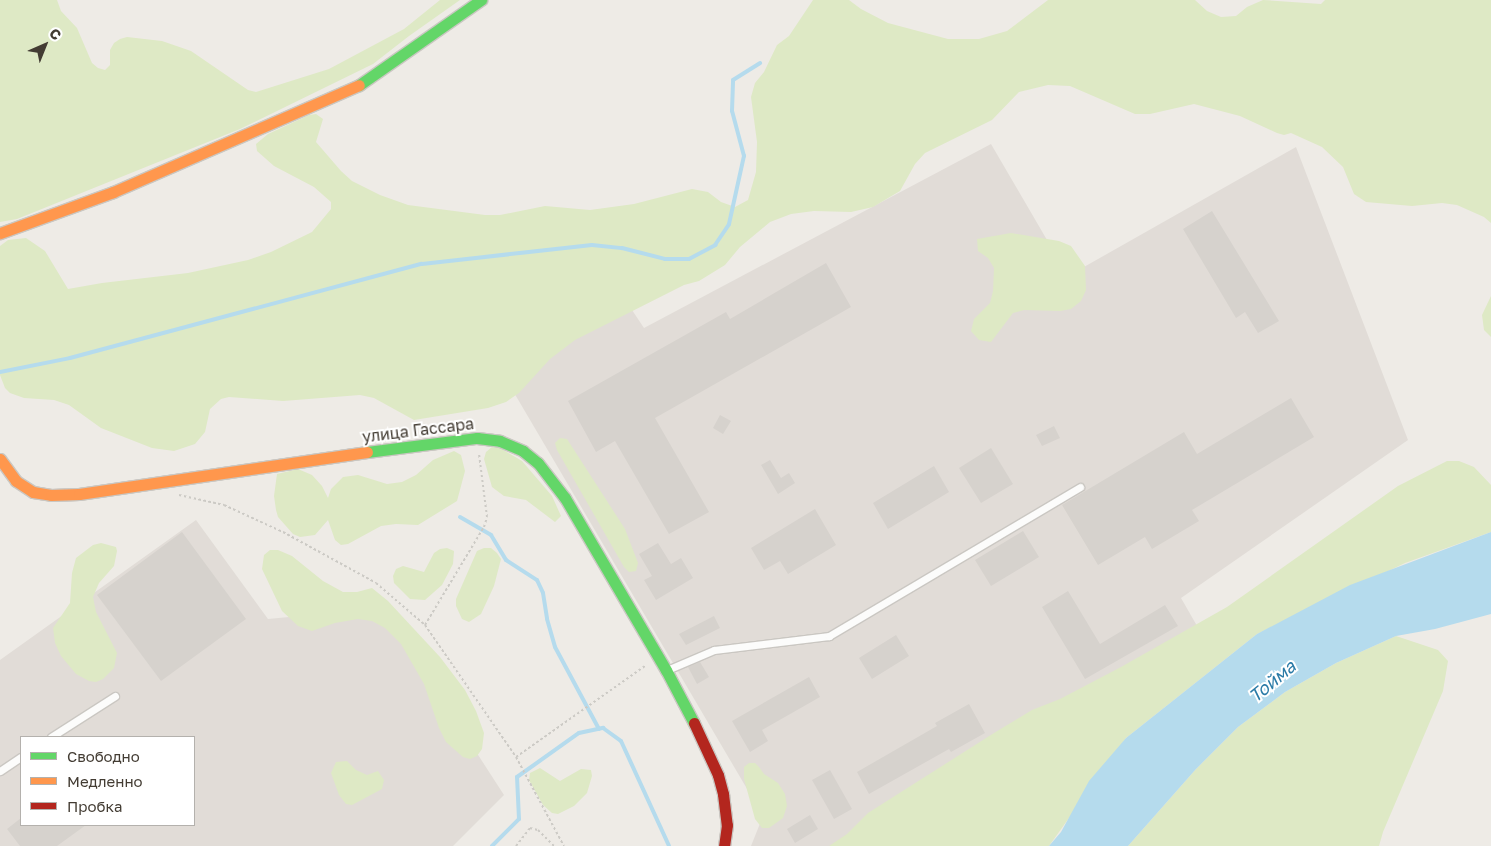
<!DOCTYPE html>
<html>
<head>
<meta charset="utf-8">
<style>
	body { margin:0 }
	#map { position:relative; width:1491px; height:846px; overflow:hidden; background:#eeebe6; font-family:"Golos Text",sans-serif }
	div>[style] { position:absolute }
	.industrial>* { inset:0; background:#e1dcd7 }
	.green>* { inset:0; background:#dee9c5 }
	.water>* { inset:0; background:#b5dbed }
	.stream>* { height:4px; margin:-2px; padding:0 2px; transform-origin:2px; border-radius:2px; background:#b5dbed }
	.building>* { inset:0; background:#d6d2cd }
	.path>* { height:2px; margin-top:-1px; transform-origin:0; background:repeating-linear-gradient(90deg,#cccac5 0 2.5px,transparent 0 5px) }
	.roads { filter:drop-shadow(1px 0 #cac7c2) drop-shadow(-1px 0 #cac7c2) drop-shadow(0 1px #cac7c2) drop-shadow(0 -1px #cac7c2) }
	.lane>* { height:7px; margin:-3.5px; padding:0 3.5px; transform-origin:3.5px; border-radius:3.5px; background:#fcfcfb }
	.fast>* { height:11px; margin:-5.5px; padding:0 5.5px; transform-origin:5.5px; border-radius:5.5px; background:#63d668 }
	.slow>* { height:11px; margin:-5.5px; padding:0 5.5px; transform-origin:5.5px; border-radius:5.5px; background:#ff974d }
	.jam>* { height:11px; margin:-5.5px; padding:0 5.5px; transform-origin:5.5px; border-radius:5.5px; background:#b3261e }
	span { translate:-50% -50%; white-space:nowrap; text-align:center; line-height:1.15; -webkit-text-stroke:4px #fff; paint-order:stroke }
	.street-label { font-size:16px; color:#433c33 }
	.water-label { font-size:18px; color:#2b7ba7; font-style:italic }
	.legend { position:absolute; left:20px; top:736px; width:175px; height:90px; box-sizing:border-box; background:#fff; border:1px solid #b4b1ad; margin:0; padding:6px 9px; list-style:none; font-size:15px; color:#433c33 }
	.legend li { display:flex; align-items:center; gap:10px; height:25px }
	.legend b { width:25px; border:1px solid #b4b1ad }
	.north { position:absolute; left:20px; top:20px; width:50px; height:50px; -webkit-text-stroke:4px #fff; paint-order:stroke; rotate:44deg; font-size:14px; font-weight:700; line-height:20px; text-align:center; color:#433c33 }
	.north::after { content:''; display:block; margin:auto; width:18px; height:22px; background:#433c33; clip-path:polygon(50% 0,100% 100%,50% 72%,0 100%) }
</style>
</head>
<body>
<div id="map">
	<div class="industrial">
		<div style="clip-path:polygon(991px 144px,1068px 276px,1296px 147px,1408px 440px,1181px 598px,1204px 638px,857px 846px,751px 846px,763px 816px,503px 374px,630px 307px,644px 328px)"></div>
		<div style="clip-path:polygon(evenodd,196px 520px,268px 619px,383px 608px,504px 795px,453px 846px,0 846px,0 660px,196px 520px,21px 737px,194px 737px,194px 825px,21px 825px,21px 737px)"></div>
	</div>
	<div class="green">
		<div style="clip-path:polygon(0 0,57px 0,61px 11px,77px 28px,92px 63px,98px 68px,105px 70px,110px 65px,110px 50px,114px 43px,120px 39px,127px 37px,162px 41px,191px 51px,248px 90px,256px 92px,329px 69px,404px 29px,440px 0,460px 0,409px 36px,373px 64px,240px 129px,17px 219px,0 222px)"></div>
		<div style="clip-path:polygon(813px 0,849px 0,861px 9px,888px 23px,948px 39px,979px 39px,1007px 31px,1048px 0,1195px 0,1207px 11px,1221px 17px,1236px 16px,1247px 7px,1263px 0,1321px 4px,1325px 0,1491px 0,1491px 223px,1484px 217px,1457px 205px,1442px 203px,1412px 206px,1366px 202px,1354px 194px,1343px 167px,1322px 147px,1291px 133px,1284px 135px,1277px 133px,1240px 116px,1194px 104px,1150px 114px,1135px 114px,1070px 86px,1048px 85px,1019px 92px,992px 120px,925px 153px,915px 164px,900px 191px,873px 207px,851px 212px,814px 211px,791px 214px,770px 222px,740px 247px,725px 265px,699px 281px,684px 285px,575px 340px,550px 359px,519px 393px,506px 402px,488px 408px,414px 420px,374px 398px,360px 395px,283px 401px,229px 397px,221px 399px,210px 409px,205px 432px,195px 444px,174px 451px,152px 448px,101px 428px,69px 405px,54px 400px,24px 398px,10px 393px,5px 388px,0 375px,0 246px,8px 240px,26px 238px,45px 251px,68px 289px,102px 283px,188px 273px,248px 260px,271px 252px,312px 232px,331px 209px,331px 202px,314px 187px,274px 166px,257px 151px,256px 144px,268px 134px,309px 115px,316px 114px,323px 119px,316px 142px,341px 171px,352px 181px,380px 195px,408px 205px,485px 215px,500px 215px,545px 206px,590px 210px,634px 204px,692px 189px,708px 192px,721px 202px,735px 207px,748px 200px,756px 172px,757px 142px,751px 97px,755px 83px,764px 72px,777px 45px,789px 36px)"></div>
		<div style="clip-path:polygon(1011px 233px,1059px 241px,1071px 246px,1085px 266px,1086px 290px,1081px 301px,1071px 309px,1060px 311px,1024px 310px,1013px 313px,991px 342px,979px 340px,971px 331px,974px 319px,990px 303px,993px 291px,994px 268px,988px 258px,978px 251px,977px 239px)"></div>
		<div style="clip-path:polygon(1491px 296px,1491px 337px,1484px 330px,1482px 315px)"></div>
		<div style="clip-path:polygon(560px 438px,567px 439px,625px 529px,638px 563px,636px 571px,629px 572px,624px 567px,557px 450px,555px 443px)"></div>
		<div style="clip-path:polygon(492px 447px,500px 448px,522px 461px,552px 496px,561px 516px,555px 522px,526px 500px,504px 496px,492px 487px,484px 459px,486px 452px)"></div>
		<div style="clip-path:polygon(454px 451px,461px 455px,465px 471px,457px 501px,418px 525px,396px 524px,381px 526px,348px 544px,341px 545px,335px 540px,328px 520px,315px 535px,300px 537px,293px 534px,278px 517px,276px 510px,274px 496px,277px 474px,298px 469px,312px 475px,322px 486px,328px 498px,331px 489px,343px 477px,358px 475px,387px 484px,402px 482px,416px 475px,433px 460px)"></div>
		<div style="clip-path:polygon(1447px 461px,1459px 461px,1474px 467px,1491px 485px,1491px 532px,1405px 563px,1257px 634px,1126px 738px,1049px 846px,829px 846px,847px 834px,868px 813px,994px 733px,1032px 710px,1060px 699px,1121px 667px,1227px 607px,1398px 486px)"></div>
		<div style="clip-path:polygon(101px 543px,116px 547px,117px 551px,114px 566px,99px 583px,93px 597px,96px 612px,117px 653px,114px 668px,103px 679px,96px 682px,89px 681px,76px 674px,61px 656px,55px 643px,53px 628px,70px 603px,72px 573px,76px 558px,93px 545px)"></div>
		<div style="clip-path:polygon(447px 548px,454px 551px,453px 564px,442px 585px,425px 600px,410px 599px,394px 583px,393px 576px,396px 569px,403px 566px,424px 572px,434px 553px,440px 549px)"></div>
		<div style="clip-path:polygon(484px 548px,491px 548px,497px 553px,501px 559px,494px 586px,481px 614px,469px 622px,462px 619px,456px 606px,456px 599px,477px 551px)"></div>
		<div style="clip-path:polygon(270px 550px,278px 550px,292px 556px,323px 581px,343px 592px,357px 592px,372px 588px,388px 601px,440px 657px,465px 690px,476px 711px,484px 733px,482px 749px,477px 756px,470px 759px,463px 757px,446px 742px,439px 728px,424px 684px,401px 644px,385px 628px,372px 621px,358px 619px,335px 623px,312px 631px,298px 626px,282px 611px,262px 569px,264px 555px)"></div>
		<div style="clip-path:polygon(1396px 636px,1438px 650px,1448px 661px,1443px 691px,1383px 832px,1379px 846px,1128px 846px,1196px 769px,1238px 727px,1285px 692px,1336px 663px)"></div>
		<div style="clip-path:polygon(347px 761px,356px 770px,367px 775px,378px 771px,384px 780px,382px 789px,352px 805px,346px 804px,339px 795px,331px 773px,336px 762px)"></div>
		<div style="clip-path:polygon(749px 763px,755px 763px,759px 767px,764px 774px,778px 783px,785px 794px,787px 806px,783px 818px,769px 828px,762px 828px,755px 819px,744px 779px,744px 767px)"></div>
		<div style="clip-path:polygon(540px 768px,560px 781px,581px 769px,591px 770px,592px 776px,587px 793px,574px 806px,558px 814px,552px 813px,543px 805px,529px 780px,530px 773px)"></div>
	</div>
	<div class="water">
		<div style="clip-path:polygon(1491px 532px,1491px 614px,1435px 629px,1396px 636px,1336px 663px,1285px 692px,1238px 727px,1196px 769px,1128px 846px,1049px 846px,1061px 832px,1089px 781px,1126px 738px,1257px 634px,1350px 585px)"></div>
	</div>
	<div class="stream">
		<div style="left:0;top:372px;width:71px;rotate:-11.3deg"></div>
		<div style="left:70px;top:358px;width:364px;rotate:-15deg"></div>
		<div style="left:422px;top:264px;width:171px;rotate:-6.4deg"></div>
		<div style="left:592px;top:245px;width:30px;rotate:6deg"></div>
		<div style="left:622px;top:248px;width:44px;rotate:14.3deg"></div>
		<div style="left:665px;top:259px;width:24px"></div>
		<div style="left:689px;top:259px;width:30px;rotate:-28deg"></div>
		<div style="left:715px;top:245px;width:25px;rotate:-56deg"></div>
		<div style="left:729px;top:224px;width:70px;rotate:-77.6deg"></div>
		<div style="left:744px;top:156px;width:47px;rotate:-104.9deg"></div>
		<div style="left:732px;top:111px;width:31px;rotate:-88deg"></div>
		<div style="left:733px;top:80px;width:32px;rotate:-32deg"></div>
		<div style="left:460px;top:517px;width:36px;rotate:30deg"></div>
		<div style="left:491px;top:535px;width:29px;rotate:59deg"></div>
		<div style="left:506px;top:560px;width:37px;rotate:33deg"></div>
		<div style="left:537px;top:580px;width:14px;rotate:65deg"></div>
		<div style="left:543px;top:593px;width:26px;rotate:81deg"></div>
		<div style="left:547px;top:619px;width:29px;rotate:74deg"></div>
		<div style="left:555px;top:647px;width:93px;rotate:61.8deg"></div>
		<div style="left:492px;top:846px;width:38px;rotate:-45deg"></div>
		<div style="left:519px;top:819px;width:42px;rotate:-92.7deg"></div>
		<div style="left:517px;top:777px;width:76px;rotate:-35.4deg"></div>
		<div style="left:579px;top:733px;width:25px;rotate:-12deg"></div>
		<div style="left:603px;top:728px;width:22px;rotate:36deg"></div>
		<div style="left:621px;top:741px;width:115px;rotate:65.4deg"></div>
	</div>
	<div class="building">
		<div style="clip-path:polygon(1212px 211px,1279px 321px,1258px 333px,1245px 312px,1236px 318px,1183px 229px)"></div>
		<div style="clip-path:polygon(826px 263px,851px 307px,655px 418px,709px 512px,669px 534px,615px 441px,596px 452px,568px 401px,726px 312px,730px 319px)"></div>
		<div style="clip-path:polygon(1291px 398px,1314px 437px,1192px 510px,1199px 521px,1152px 549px,1145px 537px,1098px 565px,1062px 505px,1184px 432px,1197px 454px)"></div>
		<div style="clip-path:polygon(720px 415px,731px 421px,723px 434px,713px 428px)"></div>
		<div style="clip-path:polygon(1054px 426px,1060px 438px,1042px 446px,1036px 435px)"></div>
		<div style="clip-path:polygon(991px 448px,1013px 484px,981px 503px,959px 468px)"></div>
		<div style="clip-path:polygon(770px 460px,781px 478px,789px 473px,795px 483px,778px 494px,761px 465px)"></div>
		<div style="clip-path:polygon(934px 466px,949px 492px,888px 529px,873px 503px)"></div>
		<div style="clip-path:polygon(815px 509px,836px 545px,788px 574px,780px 561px,764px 570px,751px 548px)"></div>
		<div style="clip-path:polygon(1023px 531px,1039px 557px,991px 586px,975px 560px)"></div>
		<div style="clip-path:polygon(182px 532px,246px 619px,161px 681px,97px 595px)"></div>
		<div style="clip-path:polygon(658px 543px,671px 564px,681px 558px,693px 578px,656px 600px,644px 580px,652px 576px,639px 554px)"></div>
		<div style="clip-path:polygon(1068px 591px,1100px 644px,1165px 605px,1178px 626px,1085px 679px,1042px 607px)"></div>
		<div style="clip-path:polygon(714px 616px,720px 628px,686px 645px,679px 634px)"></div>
		<div style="clip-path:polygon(896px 635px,909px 656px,872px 679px,859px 658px)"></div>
		<div style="clip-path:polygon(700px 662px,709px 677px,697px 684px,688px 667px)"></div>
		<div style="clip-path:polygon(809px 677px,820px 697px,762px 730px,768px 741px,750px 752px,732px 721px)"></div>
		<div style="clip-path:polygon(969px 704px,985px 733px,951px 752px,949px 749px,869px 794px,857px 772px,937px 726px,935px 723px)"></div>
		<div style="clip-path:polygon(830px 770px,852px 809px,834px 819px,812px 780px)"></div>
		<div style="clip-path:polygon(810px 815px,818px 829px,795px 843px,787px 829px)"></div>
		<div style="clip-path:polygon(21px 818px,21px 825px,86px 825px,57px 846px,20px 846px,7px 829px)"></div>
	</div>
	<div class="path">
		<div style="left:179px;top:495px;width:46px;rotate:12.5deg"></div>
		<div style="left:224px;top:505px;width:65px;rotate:24.6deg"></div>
		<div style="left:283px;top:532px;width:106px;rotate:28.7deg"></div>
		<div style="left:376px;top:583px;width:65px;rotate:40.6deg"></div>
		<div style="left:425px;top:625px;width:160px;rotate:55.4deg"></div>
		<div style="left:516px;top:757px;width:101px;rotate:61.7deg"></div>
		<div style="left:425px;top:625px;width:114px;rotate:-59deg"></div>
		<div style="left:484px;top:527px;width:10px;rotate:-73deg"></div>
		<div style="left:487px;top:517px;width:64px;rotate:-97.2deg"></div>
		<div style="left:516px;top:757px;width:158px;rotate:-35.2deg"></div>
		<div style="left:516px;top:846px;width:23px;rotate:-52deg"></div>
		<div style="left:530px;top:828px;width:8px;rotate:14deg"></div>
		<div style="left:538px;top:830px;width:23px;rotate:45deg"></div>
	</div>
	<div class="roads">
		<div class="lane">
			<div style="left:667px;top:670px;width:51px;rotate:-23.1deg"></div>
			<div style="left:714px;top:650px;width:116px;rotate:-6.9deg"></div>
			<div style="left:829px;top:636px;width:292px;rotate:-30.7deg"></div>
			<div style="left:51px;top:737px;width:76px;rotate:-32.6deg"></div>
			<div style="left:0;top:771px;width:25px;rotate:-34deg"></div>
		</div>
		<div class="fast">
			<div style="left:359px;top:85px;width:149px;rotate:-34.9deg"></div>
			<div style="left:367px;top:452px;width:111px;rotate:-7.3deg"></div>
			<div style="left:477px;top:438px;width:23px;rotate:7deg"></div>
			<div style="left:500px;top:441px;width:25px;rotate:23deg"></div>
			<div style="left:523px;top:451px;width:19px;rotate:39deg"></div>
			<div style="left:538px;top:463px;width:44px;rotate:52.4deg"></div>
			<div style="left:565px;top:498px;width:199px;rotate:59.6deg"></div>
			<div style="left:666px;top:670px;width:60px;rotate:62.2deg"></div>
		</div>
		<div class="slow">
			<div style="left:0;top:233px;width:120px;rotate:-19.9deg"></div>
			<div style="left:113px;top:192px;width:268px;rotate:-23.5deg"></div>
			<div style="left:0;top:459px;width:27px;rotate:54deg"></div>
			<div style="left:16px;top:481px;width:20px;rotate:33deg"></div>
			<div style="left:33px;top:492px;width:18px;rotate:9deg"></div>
			<div style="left:51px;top:495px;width:28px;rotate:-2deg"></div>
			<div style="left:79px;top:494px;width:291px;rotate:-8.3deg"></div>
		</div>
		<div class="jam">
			<div style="left:694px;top:723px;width:57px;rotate:65.2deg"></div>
			<div style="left:718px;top:775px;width:20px;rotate:75deg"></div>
			<div style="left:723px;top:794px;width:31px;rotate:83deg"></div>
			<div style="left:727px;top:825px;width:21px;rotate:98deg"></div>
		</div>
	</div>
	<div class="street-label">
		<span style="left:418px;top:430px;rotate:-7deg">улица Гассара</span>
	</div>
	<div class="water-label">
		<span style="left:1272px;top:681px;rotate:-40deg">Тойма</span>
	</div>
	<ul class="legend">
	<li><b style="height:6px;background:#63d668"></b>Свободно</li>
	<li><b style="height:6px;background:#ff974d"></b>Медленно</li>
	<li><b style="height:6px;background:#b3261e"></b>Пробка</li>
	</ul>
	<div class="north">С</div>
</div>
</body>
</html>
